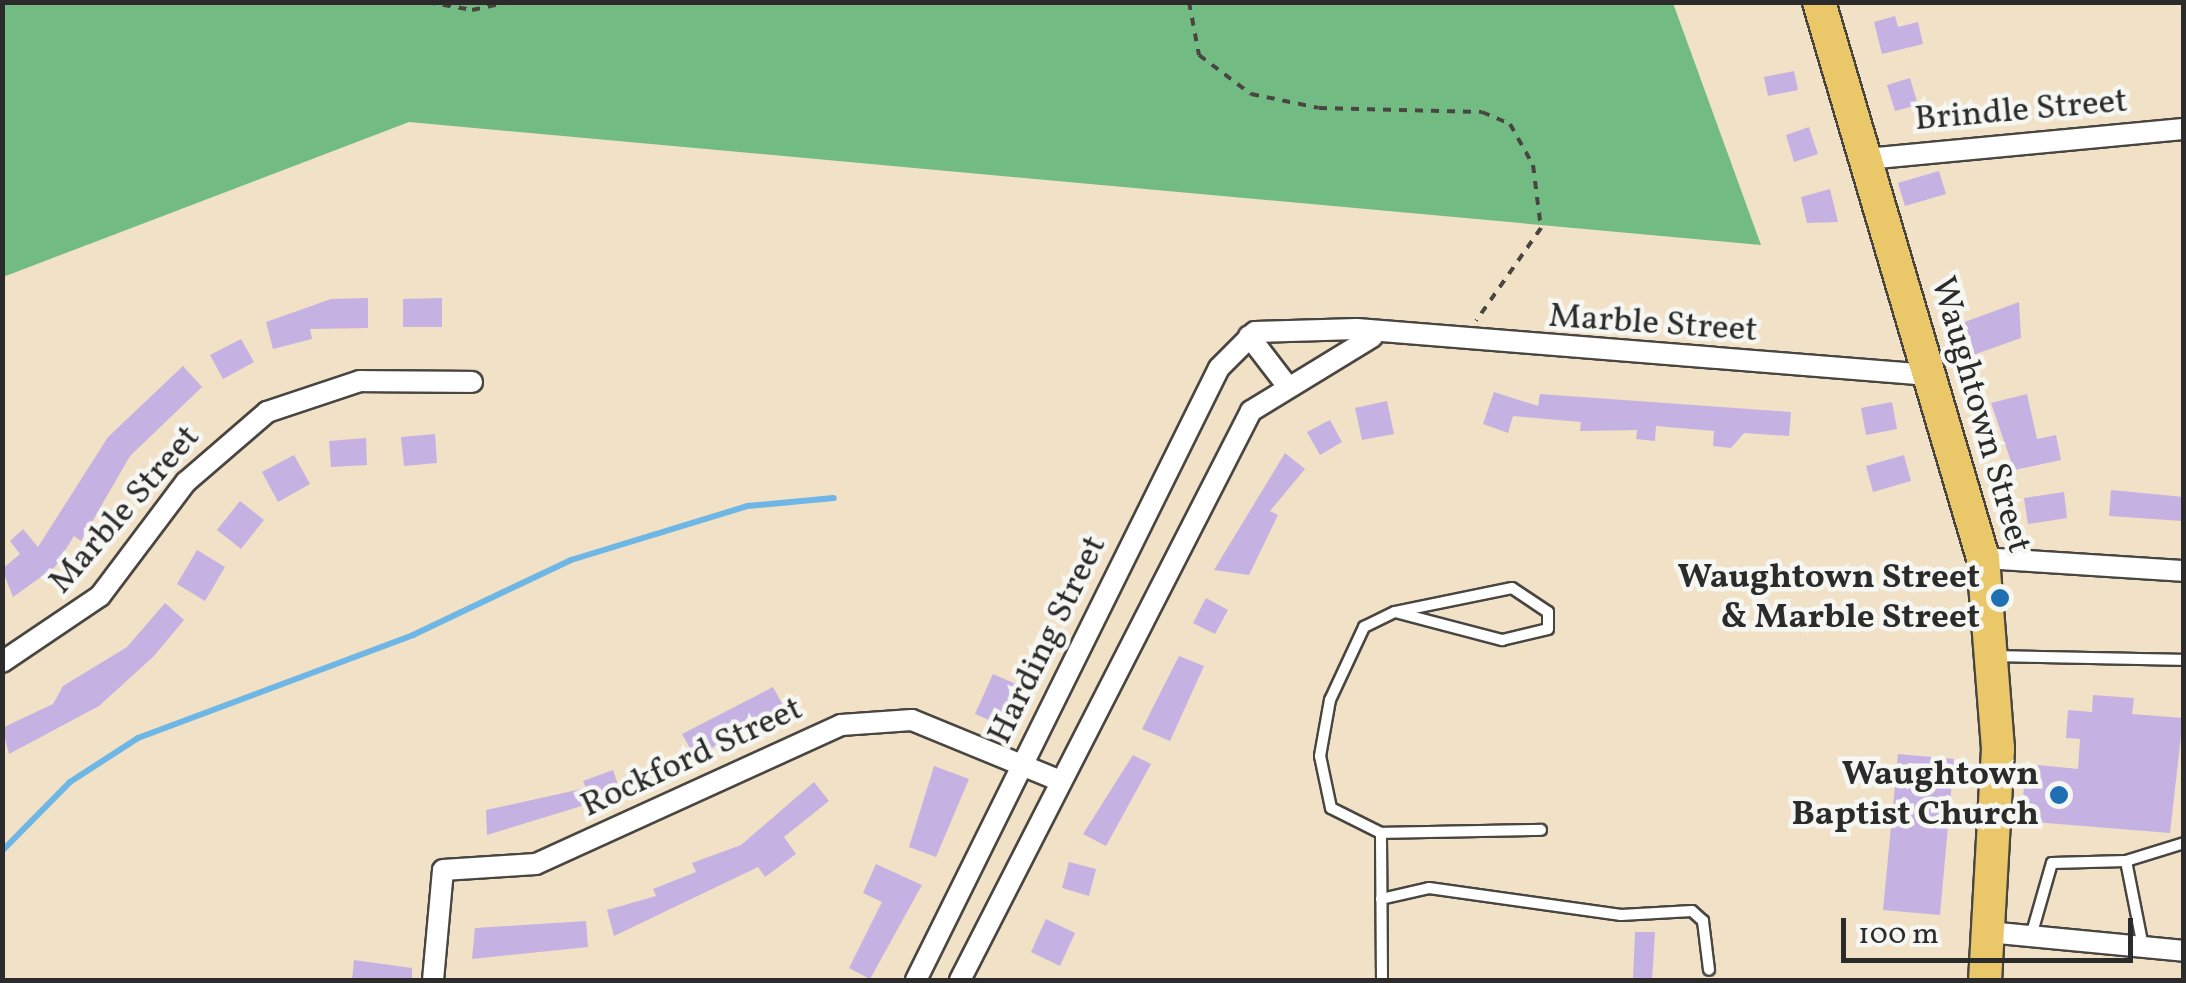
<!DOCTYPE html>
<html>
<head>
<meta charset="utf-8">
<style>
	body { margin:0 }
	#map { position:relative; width:2186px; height:983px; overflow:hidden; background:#f1e1c6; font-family:Vollkorn,serif }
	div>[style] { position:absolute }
	.forest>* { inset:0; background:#72bc84 }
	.stream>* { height:6px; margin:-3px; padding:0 3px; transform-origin:3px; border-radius:3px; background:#6db6e5 }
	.building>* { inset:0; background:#c5b2e3 }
	.path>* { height:4px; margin-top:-2px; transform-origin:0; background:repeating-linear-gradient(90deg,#494642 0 8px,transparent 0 16px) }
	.roads { filter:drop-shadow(2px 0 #494642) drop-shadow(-2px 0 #494642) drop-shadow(0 2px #494642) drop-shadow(0 -2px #494642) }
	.service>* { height:10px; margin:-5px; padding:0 5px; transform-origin:5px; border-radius:5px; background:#fff }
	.minor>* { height:20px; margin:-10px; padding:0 10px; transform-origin:10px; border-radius:10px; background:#fff }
	.primary>* { height:32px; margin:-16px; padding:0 16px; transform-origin:16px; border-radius:16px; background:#eac769 }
	.dots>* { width:28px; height:28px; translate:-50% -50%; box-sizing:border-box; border:5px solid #f6f6f2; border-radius:50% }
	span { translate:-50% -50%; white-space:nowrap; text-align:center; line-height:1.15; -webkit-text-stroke:9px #f6f6f2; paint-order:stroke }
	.street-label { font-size:35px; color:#2b2b2b }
	.poi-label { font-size:35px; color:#2b2b2b; font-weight:700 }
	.right { translate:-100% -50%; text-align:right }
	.frame { position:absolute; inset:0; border:5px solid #2b2b2b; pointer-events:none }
	.scale { position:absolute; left:1841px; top:918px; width:292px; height:45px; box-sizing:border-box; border:5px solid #2b2b2b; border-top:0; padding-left:12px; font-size:30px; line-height:35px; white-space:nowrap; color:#2b2b2b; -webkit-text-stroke:8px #f6f6f2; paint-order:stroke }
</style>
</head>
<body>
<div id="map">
	<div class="forest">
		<div style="clip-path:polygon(3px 2px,1673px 3px,1761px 245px,409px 122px,3px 277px)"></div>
	</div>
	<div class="stream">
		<div style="left:2px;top:851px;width:97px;rotate:-45.4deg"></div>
		<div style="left:70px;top:782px;width:81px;rotate:-32.9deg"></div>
		<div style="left:138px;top:738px;width:294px;rotate:-20.5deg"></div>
		<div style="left:413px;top:635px;width:175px;rotate:-25.4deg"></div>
		<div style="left:571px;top:560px;width:185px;rotate:-17deg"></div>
		<div style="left:748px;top:506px;width:86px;rotate:-5.3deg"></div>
	</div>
	<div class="building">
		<div style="clip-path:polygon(1895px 16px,1898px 27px,1918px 22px,1923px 44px,1882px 54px,1874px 22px)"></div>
		<div style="clip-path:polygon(1794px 71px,1798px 90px,1768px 96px,1764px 77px)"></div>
		<div style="clip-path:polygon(1910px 78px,1918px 105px,1895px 111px,1887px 85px)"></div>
		<div style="clip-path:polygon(1809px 127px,1818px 154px,1794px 162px,1786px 135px)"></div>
		<div style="clip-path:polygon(1939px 171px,1946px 194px,1905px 206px,1898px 183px)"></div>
		<div style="clip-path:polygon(1830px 189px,1838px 222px,1807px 223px,1801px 197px)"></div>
		<div style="clip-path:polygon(368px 298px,368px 328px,310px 329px,312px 339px,273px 349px,266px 322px,331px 299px)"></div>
		<div style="clip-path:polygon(442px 298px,442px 327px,403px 327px,403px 299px)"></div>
		<div style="clip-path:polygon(2019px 302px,2021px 338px,1973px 355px,1962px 323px)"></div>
		<div style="clip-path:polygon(241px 339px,254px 362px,223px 379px,210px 355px)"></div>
		<div style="clip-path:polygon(183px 366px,202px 387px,130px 456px,81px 541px,74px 536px,55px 567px,13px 597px,2px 569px,20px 554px,10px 541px,23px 529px,38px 547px,108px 437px)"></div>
		<div style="clip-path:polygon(1494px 392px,1538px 406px,1540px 394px,1791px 412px,1789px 436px,1744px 433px,1731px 448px,1713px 446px,1714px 431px,1656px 426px,1655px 441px,1636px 439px,1637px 430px,1580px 431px,1581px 422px,1513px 416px,1508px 433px,1483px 424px)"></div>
		<div style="clip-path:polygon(2027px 394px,2037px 439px,2056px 435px,2061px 460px,2014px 470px,1991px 403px)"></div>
		<div style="clip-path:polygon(1387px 401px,1394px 434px,1362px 440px,1355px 408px)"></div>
		<div style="clip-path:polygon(1892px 402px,1897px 429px,1866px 435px,1861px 408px)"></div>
		<div style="clip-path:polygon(1330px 420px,1342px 442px,1320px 455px,1307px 432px)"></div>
		<div style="clip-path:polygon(435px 434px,437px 463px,404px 466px,401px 437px)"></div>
		<div style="clip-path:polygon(366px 438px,367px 465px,331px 467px,329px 441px)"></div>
		<div style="clip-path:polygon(1285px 453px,1305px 469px,1270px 511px,1278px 515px,1249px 575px,1214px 570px)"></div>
		<div style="clip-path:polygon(294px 455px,310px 484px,278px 502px,262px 472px)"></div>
		<div style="clip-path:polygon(1904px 455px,1911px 481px,1873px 492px,1866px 466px)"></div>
		<div style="clip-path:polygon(2111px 490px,2184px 497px,2182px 521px,2109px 516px)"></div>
		<div style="clip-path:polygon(2064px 492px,2067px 518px,2028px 524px,2024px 498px)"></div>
		<div style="clip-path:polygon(240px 501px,264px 520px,241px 549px,217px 530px)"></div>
		<div style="clip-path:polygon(197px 550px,225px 567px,205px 601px,177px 584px)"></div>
		<div style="clip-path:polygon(1206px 598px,1228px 610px,1215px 634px,1193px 623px)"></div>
		<div style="clip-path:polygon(165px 603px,184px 620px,154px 656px,99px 706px,9px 754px,2px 728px,53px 704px,63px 686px,127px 647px)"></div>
		<div style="clip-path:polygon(1179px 656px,1204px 666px,1170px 741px,1142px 729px)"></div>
		<div style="clip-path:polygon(993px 674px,1016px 684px,998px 724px,975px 714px)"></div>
		<div style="clip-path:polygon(773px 687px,785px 709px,695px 757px,682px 734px)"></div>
		<div style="clip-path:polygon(2093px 695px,2134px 698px,2132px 714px,2183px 718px,2170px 833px,2034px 822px,2034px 812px,2022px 811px,2025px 774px,2037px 775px,2038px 765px,2078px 769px,2080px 739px,2066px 738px,2068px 710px,2092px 712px)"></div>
		<div style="clip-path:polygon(1898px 754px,1954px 759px,1940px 915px,1883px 910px)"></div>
		<div style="clip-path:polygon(1133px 755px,1151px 764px,1106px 846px,1083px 834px)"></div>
		<div style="clip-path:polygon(934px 766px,969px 779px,936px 857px,909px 847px)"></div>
		<div style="clip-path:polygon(613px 770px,621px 794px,487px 835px,486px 810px,586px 788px,583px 781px)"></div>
		<div style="clip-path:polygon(814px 782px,829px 801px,784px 837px,796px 854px,765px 877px,758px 867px,614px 936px,607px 910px,656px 896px,653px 889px,696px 872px,692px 863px,741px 845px)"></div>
		<div style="clip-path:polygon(1069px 862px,1096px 869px,1089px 896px,1062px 888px)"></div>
		<div style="clip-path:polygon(876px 864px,922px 885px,870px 979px,849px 968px,882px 902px,863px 893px)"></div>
		<div style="clip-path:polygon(1046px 919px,1075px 933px,1060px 966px,1031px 952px)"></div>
		<div style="clip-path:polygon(586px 921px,588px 947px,472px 959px,475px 928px)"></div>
		<div style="clip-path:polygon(1635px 932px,1655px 932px,1652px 980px,1633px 980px)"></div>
		<div style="clip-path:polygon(354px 960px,412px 968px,412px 980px,352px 980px)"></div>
	</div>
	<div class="path">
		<div style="left:427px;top:2px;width:46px;rotate:10.1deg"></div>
		<div style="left:472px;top:10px;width:38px;rotate:-12deg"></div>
		<div style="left:1189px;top:2px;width:54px;rotate:79.3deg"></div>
		<div style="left:1199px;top:55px;width:65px;rotate:36.9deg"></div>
		<div style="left:1251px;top:94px;width:69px;rotate:11.6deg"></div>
		<div style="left:1319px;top:108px;width:163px;rotate:1.4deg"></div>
		<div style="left:1482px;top:112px;width:30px;rotate:23deg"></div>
		<div style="left:1510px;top:124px;width:47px;rotate:60.7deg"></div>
		<div style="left:1533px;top:165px;width:64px;rotate:82.8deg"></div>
		<div style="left:1541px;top:228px;width:113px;rotate:125deg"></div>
	</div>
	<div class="roads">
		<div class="service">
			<div style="left:1997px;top:656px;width:187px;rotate:1.2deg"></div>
			<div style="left:1381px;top:833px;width:56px;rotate:-153.4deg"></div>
			<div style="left:1331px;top:808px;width:53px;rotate:-101.9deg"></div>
			<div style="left:1320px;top:756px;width:57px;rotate:-79.9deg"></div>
			<div style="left:1330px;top:700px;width:81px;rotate:-65deg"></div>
			<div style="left:1364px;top:627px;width:34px;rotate:-26deg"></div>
			<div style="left:1395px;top:612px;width:111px;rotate:14.7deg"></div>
			<div style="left:1502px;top:640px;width:47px;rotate:-13.4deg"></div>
			<div style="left:1548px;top:629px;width:17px;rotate:-90deg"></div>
			<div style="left:1548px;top:612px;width:43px;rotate:-146.3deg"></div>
			<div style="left:1512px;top:588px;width:119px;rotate:168.4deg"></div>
			<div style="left:2126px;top:861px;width:88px;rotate:78.8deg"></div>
			<div style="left:1381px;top:899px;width:49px;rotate:-12.9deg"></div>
			<div style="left:1429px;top:888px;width:194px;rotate:8deg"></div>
			<div style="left:1621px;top:915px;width:71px;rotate:-3.2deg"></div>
			<div style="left:1692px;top:911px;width:15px;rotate:42deg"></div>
			<div style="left:1703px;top:921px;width:49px;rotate:83deg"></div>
			<div style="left:2031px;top:936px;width:76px;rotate:-74deg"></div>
			<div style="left:2052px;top:863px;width:74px;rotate:-1.5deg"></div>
			<div style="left:2126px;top:861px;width:61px;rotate:-17.2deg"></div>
			<div style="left:1382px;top:980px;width:147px;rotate:-90.4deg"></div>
			<div style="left:1381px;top:833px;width:160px;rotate:-1.1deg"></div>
		</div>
		<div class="minor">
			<div style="left:1866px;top:159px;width:319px;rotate:-5.4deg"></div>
			<div style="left:1249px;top:336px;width:59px;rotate:52.5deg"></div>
			<div style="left:1983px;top:558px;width:201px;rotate:3.7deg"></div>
			<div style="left:2px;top:662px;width:118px;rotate:-34deg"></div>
			<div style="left:100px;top:596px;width:143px;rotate:-53deg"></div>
			<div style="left:186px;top:482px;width:107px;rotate:-40.8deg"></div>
			<div style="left:267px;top:412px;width:98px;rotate:-18.4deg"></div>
			<div style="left:360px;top:381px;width:112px;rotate:0.5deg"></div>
			<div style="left:1988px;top:932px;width:197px;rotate:5.5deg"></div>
			<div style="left:433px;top:980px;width:110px;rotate:-84.8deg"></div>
			<div style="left:443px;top:870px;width:93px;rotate:-3.7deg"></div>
			<div style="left:536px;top:864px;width:335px;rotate:-24.5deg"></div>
			<div style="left:841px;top:725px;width:71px;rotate:-4deg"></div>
			<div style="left:912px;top:720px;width:156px;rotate:22.3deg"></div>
			<div style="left:916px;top:980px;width:683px;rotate:-63.66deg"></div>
			<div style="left:1219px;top:368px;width:51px;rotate:-45deg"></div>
			<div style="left:1255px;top:332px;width:102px;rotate:-1.7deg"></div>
			<div style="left:1357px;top:329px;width:574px;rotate:4.6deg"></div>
			<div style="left:960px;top:980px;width:639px;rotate:-62.91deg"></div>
			<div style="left:1251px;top:411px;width:142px;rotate:-31.4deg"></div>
		</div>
		<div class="primary">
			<div style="left:1819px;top:2px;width:580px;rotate:73.57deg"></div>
			<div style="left:1983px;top:558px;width:192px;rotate:85.5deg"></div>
			<div style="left:1998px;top:749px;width:231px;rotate:93.2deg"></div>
		</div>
	</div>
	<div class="dots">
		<div style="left:2000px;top:598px;background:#1f6fb2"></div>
		<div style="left:2059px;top:795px;background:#1f6fb2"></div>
	</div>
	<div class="street-label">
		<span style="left:2021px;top:111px;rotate:-5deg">Brindle Street</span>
		<span style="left:1653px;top:324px;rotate:4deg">Marble Street</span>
		<span style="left:1980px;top:415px;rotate:74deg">Waughtown Street</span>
		<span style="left:125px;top:510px;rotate:-49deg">Marble Street</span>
		<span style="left:1048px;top:640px;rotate:-64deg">Harding Street</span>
		<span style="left:692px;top:758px;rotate:-25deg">Rockford Street</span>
	</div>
	<div class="poi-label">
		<span class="right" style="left:1980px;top:598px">Waughtown Street<br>&amp; Marble Street</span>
		<span class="right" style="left:2039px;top:795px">Waughtown<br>Baptist Church</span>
	</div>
	<div class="frame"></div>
	<div class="scale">100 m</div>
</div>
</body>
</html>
